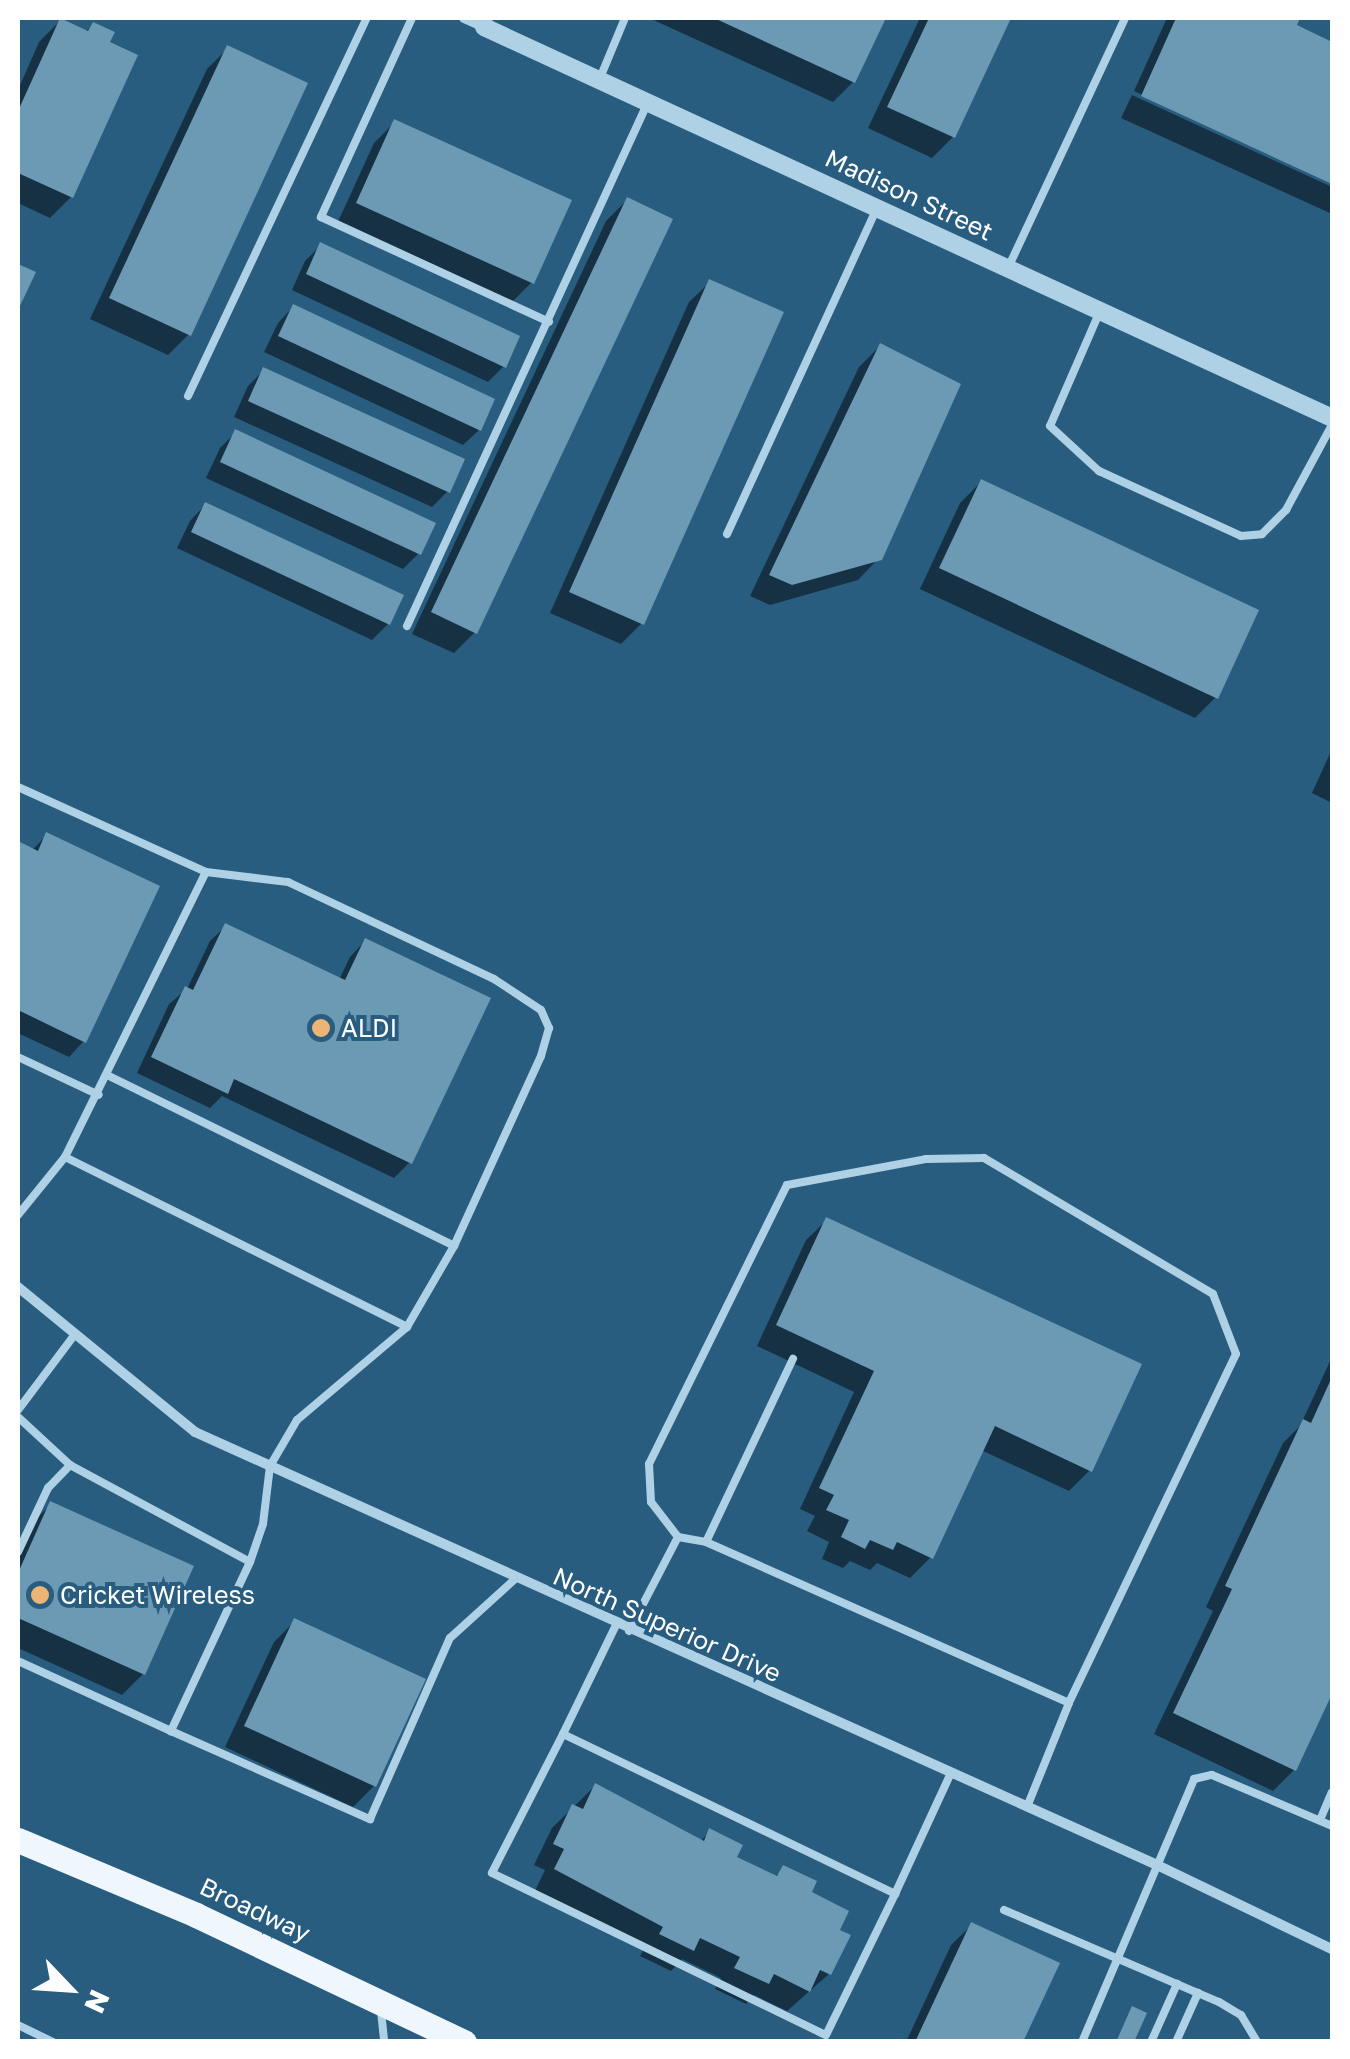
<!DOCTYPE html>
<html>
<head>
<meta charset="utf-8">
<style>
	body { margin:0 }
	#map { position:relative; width:1350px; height:2059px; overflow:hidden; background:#285d7f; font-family:"Golos Text",sans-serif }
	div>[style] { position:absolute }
	.shadow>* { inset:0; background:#0007 }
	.building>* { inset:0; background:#6c9ab5 }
	.service>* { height:8px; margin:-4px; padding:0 4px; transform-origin:4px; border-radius:4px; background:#aed1e5 }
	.minor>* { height:10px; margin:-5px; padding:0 5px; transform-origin:5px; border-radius:5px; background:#aed1e5 }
	.tertiary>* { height:18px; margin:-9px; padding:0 9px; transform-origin:9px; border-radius:9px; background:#aed1e5 }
	.primary>* { height:25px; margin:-12.5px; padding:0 12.5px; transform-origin:12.5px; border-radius:12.5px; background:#eff7fd }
	.dots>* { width:28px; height:28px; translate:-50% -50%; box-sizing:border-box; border:5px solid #285d7f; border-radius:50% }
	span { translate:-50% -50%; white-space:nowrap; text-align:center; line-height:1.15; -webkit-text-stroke:8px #285d7f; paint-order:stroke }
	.street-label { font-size:25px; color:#fff }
	.poi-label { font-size:25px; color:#fff }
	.left { translate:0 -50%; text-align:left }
	.frame { position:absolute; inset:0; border:20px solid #fff; pointer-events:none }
	.north { position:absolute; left:20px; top:1939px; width:100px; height:100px; -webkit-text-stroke:8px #285d7f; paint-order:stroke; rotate:115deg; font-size:28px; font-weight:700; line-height:40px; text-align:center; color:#fff }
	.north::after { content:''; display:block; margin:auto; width:35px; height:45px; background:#fff; clip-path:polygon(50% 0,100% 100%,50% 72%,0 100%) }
</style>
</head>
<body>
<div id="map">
	<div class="shadow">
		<div style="clip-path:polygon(649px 18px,883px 18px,853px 82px,833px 102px)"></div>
		<div style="clip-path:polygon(920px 18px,1009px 18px,953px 137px,932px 158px,868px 128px)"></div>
		<div style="clip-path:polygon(1167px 18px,1298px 18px,1293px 27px,1332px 44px,1332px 181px,1134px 91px)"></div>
		<div style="clip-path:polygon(60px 21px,85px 32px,93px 25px,71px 197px,50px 218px,18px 203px,18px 90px,39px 42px)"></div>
		<div style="clip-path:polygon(228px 48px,189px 334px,168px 355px,90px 319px,207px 69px)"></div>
		<div style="clip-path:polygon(1132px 95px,1332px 187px,1332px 214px,1121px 118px)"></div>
		<div style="clip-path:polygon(395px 122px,532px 282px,511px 303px,337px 224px,374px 143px)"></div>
		<div style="clip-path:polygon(627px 200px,475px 632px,454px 653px,412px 634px,606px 221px)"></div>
		<div style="clip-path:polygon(321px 245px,504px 366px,488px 382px,292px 290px,305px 261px)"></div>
		<div style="clip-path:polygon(710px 282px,642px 623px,621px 644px,550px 613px,689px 302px)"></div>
		<div style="clip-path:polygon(293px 307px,479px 430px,463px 445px,264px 352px,278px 323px)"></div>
		<div style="clip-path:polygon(880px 346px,879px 558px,858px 580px,770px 605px,750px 596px,859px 367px)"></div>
		<div style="clip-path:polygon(264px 370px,448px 491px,432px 507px,234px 417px,248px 386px)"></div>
		<div style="clip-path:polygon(236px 432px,418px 554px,403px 569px,206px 478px,220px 448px)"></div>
		<div style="clip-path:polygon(981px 482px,1216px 697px,1195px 718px,920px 589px,960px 503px)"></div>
		<div style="clip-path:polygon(205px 505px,388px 624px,372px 640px,177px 548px,190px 521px)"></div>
		<div style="clip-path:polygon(1332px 749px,1332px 803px,1312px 793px)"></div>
		<div style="clip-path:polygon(47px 835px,84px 1041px,69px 1057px,18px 1033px,18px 844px,32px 850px)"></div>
		<div style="clip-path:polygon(226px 926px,339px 980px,350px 957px,365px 941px,410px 1162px,394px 1178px,222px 1096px,210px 1108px,137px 1073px,169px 1004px,187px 989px,210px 941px)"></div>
		<div style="clip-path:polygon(827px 1220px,1090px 1470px,1069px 1491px,981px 1450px,931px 1557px,910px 1578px,877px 1563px,870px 1570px,850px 1561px,843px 1568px,822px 1559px,829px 1542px,807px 1531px,815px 1516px,800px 1509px,854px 1392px,757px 1346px,806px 1240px)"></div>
		<div style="clip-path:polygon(1332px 1357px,1332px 1688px,1294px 1770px,1273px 1791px,1154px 1734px,1213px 1611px,1206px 1607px,1283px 1443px,1300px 1426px)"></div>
		<div style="clip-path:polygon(51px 1504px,143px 1674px,122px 1695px,18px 1648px,18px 1552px,30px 1525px)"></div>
		<div style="clip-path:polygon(295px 1621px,423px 1681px,374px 1786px,353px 1807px,225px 1747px,274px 1642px)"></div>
		<div style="clip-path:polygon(595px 1786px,700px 1842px,710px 1831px,734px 1858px,774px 1878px,784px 1868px,837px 1931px,829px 1974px,787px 2011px,754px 1995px,746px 2004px,715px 1989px,721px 1978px,682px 1959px,671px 1971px,640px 1956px,644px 1949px,535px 1891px,545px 1870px,534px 1865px,552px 1828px)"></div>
		<div style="clip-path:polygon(972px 1925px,1021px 2042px,906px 2042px,951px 1945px)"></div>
	</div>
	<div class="building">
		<div style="clip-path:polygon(60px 18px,88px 31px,93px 22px,115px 32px,110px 42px,138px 55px,73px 198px,18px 173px,18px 111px)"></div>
		<div style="clip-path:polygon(714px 18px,886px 18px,855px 83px)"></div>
		<div style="clip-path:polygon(929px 18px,1011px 18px,955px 138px,887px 107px)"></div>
		<div style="clip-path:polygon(1176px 18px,1300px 18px,1297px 25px,1332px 42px,1332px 184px,1141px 96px)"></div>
		<div style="clip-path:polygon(227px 45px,308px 83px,191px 336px,109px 298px)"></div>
		<div style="clip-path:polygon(394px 119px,572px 200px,534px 284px,356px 203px)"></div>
		<div style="clip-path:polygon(627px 197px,673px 219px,477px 634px,431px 612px)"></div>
		<div style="clip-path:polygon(320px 242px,520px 336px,506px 368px,306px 274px)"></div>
		<div style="clip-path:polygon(18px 264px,36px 272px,18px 310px)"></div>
		<div style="clip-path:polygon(709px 279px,784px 312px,644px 625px,569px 592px)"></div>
		<div style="clip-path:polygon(293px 304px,495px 399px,481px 431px,278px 336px)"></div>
		<div style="clip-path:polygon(880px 343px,961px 384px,882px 560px,792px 585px,769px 575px)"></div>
		<div style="clip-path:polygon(263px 367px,465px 459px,450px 493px,248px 401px)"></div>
		<div style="clip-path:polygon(235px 429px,436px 523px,421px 555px,220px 462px)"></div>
		<div style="clip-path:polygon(981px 479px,1259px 610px,1218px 699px,939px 568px)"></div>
		<div style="clip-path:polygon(205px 502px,404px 595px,390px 625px,191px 532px)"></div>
		<div style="clip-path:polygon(46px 832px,160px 886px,86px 1043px,18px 1010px,18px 841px,38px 851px)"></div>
		<div style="clip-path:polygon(225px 923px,345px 980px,365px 938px,491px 998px,412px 1164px,234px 1079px,228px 1094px,151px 1057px,185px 986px,193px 990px)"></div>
		<div style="clip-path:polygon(826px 1217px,1142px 1364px,1092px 1472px,995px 1426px,933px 1559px,897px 1542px,893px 1550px,870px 1540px,865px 1549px,841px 1537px,849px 1520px,826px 1510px,834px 1495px,819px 1488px,874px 1371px,776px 1325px)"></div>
		<div style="clip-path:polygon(1332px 1377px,1332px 1694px,1296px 1771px,1173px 1713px,1232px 1589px,1225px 1586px,1303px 1419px,1311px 1423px)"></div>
		<div style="clip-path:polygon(50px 1501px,194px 1566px,145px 1675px,18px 1618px,18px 1573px)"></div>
		<div style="clip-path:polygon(294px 1618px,426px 1679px,376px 1787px,244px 1726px)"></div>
		<div style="clip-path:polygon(595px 1783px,704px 1841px,709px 1828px,743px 1845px,737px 1857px,777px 1876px,783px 1865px,817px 1881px,812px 1892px,849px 1911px,840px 1930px,851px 1935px,831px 1975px,820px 1970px,810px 1992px,774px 1974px,769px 1984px,734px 1968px,740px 1957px,700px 1938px,694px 1951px,659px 1934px,663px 1927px,554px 1869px,564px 1849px,553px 1844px,572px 1804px,583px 1809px)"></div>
		<div style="clip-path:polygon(971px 1922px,1060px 1963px,1023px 2042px,915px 2042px)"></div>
		<div style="clip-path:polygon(1132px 2006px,1147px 2013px,1134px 2042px,1116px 2042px)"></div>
	</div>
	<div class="service">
		<div style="left:412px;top:18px;width:219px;rotate:114.6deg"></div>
		<div style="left:321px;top:217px;width:251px;rotate:24.7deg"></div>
		<div style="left:600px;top:78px;width:65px;rotate:-67.4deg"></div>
		<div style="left:1008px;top:268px;width:276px;rotate:-64.9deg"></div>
		<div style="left:1100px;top:311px;width:125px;rotate:113.5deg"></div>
		<div style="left:1050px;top:426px;width:67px;rotate:42.6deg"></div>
		<div style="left:1099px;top:471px;width:156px;rotate:24.6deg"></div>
		<div style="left:1241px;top:536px;width:21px;rotate:-5deg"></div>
		<div style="left:1262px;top:534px;width:34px;rotate:-45deg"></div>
		<div style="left:1286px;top:510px;width:97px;rotate:-61.6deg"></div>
		<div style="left:188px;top:396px;width:418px;rotate:-64.7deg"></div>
		<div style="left:727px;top:534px;width:359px;rotate:-65.3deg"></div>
		<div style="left:407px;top:626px;width:577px;rotate:-65.3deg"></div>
		<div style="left:18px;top:787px;width:206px;rotate:24.3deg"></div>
		<div style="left:206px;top:872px;width:83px;rotate:7deg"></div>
		<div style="left:288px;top:882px;width:228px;rotate:25.2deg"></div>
		<div style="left:494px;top:979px;width:56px;rotate:33.4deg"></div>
		<div style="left:541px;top:1010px;width:20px;rotate:66deg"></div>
		<div style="left:549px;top:1028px;width:29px;rotate:106deg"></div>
		<div style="left:541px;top:1056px;width:209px;rotate:114.6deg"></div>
		<div style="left:454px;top:1246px;width:94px;rotate:120.1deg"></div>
		<div style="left:407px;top:1327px;width:144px;rotate:139.8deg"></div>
		<div style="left:297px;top:1420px;width:53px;rotate:120.4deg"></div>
		<div style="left:270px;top:1466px;width:58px;rotate:96.9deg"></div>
		<div style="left:263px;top:1524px;width:40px;rotate:108.9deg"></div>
		<div style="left:18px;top:1057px;width:89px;rotate:25.1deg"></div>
		<div style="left:107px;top:1075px;width:387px;rotate:26.2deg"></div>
		<div style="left:65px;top:1157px;width:382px;rotate:26.4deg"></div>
		<div style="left:18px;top:1215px;width:75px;rotate:-51deg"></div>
		<div style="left:65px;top:1157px;width:318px;rotate:-63.7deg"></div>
		<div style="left:18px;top:1410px;width:95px;rotate:-53.1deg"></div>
		<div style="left:18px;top:1417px;width:71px;rotate:42.7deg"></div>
		<div style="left:70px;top:1465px;width:204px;rotate:28.3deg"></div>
		<div style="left:250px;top:1562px;width:187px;rotate:115.1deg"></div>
		<div style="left:171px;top:1731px;width:168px;rotate:-155.4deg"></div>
		<div style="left:678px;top:1537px;width:28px;rotate:10deg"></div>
		<div style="left:706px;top:1542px;width:397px;rotate:23.9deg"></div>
		<div style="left:706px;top:1542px;width:203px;rotate:-64.6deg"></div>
		<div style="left:18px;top:1552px;width:71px;rotate:-64.9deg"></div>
		<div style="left:48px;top:1488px;width:32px;rotate:-46deg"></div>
		<div style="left:616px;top:1625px;width:121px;rotate:115.9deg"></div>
		<div style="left:563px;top:1734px;width:369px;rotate:25.7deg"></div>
		<div style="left:895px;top:1894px;width:133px;rotate:-65.2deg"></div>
		<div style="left:629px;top:1631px;width:106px;rotate:-62.5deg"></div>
		<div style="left:678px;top:1537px;width:44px;rotate:-127.6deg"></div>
		<div style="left:651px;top:1502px;width:38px;rotate:-93deg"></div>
		<div style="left:649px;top:1464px;width:311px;rotate:-63.7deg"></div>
		<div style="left:787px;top:1185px;width:141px;rotate:-10.6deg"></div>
		<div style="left:926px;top:1159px;width:58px;rotate:-1deg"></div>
		<div style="left:984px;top:1158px;width:266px;rotate:30.7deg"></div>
		<div style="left:1213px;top:1294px;width:64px;rotate:69deg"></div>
		<div style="left:1236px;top:1354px;width:387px;rotate:115.6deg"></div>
		<div style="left:1069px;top:1703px;width:112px;rotate:112deg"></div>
		<div style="left:171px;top:1731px;width:218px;rotate:23.9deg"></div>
		<div style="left:370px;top:1819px;width:198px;rotate:-66.2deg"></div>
		<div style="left:450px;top:1638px;width:88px;rotate:-42.2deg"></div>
		<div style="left:563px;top:1734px;width:156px;rotate:117.1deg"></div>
		<div style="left:492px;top:1873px;width:371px;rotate:25.9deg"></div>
		<div style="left:826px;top:2035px;width:157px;rotate:-63.9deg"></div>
		<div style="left:1320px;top:1820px;width:30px;rotate:-67deg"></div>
		<div style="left:1004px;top:1910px;width:234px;rotate:23.2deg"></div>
		<div style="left:1219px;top:2002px;width:26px;rotate:31deg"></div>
		<div style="left:1241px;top:2015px;width:31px;rotate:59deg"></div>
		<div style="left:381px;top:2011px;width:31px;rotate:84deg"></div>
		<div style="left:18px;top:2025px;width:39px;rotate:26deg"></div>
		<div style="left:1082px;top:2042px;width:286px;rotate:-66.9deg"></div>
		<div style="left:1194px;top:1779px;width:18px;rotate:-13deg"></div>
		<div style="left:1212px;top:1775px;width:130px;rotate:23deg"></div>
		<div style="left:1151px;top:2042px;width:64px;rotate:-65.9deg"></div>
		<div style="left:1176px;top:2042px;width:54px;rotate:-65.8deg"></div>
	</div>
	<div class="minor">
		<div style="left:464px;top:18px;width:22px;rotate:24deg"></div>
		<div style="left:484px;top:27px;width:10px;rotate:-66deg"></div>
		<div style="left:18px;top:1287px;width:229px;rotate:39.3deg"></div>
		<div style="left:195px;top:1432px;width:1053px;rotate:24.23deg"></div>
		<div style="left:1155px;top:1864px;width:196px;rotate:25.7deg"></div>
	</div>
	<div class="tertiary">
		<div style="left:484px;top:27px;width:934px;rotate:24.75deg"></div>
	</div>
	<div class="primary">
		<div style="left:18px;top:1840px;width:193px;rotate:22.8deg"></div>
		<div style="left:196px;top:1915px;width:297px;rotate:25.4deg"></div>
	</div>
	<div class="dots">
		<div style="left:321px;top:1028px;background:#edb575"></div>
		<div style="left:40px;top:1595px;background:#edb575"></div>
	</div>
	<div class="street-label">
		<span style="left:909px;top:195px;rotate:25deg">Madison Street</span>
		<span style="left:667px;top:1625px;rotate:24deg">North Superior Drive</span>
		<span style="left:255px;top:1910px;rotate:25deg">Broadway</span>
	</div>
	<div class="poi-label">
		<span class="left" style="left:341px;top:1028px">ALDI</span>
		<span class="left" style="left:60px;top:1595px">Cricket Wireless</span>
	</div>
	<div class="frame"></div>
	<div class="north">N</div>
</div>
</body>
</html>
